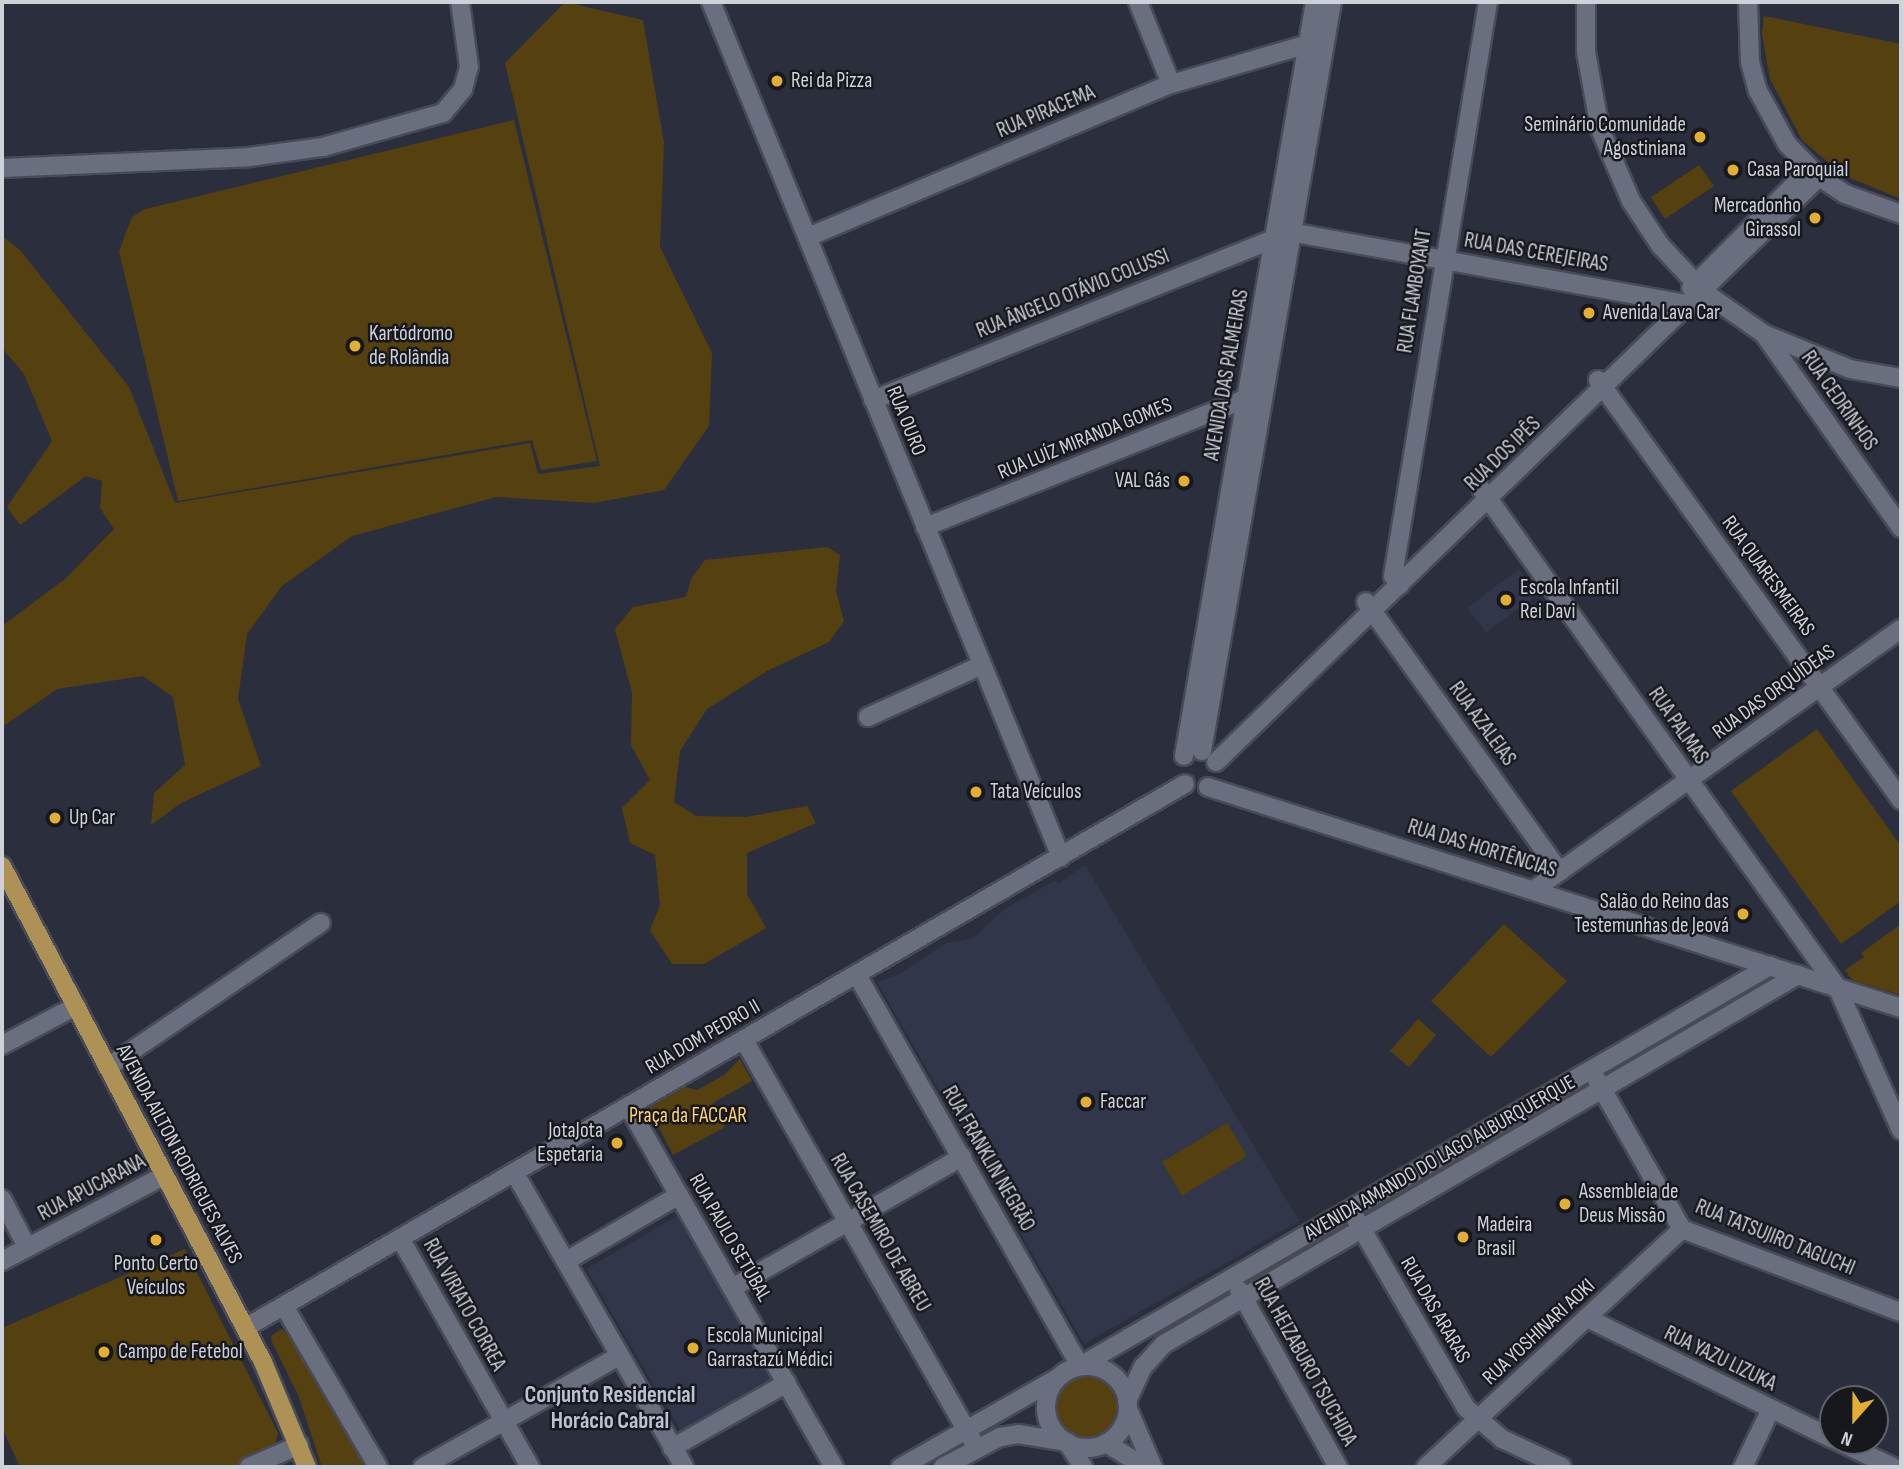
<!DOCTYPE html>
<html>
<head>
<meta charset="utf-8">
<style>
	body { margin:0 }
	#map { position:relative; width:1903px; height:1469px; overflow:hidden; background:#2b2f3d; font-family:"Sofia Sans Condensed",sans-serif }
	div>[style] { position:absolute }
	.built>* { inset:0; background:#31364a }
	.green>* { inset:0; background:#55400f }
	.round { border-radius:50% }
	.roads { filter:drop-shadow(2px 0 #484b57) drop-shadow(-2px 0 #484b57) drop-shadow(0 2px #484b57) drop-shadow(0 -2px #484b57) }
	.minor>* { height:18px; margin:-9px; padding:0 9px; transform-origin:9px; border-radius:9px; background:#6a6f7f }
	.minor>.ring { margin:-9px; padding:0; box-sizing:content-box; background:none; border:18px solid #6a6f7f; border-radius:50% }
	.major>* { height:18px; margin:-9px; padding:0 9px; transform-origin:9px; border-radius:9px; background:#ae9255 }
	.dots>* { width:19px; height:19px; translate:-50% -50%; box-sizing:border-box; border:4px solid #16181e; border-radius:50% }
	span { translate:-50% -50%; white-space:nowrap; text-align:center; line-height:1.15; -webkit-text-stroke:5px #16181e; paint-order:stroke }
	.poi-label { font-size:21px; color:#ced1da }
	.left { translate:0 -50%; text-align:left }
	.right { translate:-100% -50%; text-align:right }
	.street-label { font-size:21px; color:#ced1da }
	.park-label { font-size:21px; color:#fdd174 }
	.neighbourhood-label { font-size:23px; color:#bcc2d4; font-weight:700 }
	.frame { position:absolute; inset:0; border:4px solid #ced1da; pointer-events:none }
	.north { position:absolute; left:1819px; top:1385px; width:70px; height:70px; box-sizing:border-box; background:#16181e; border:2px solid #606269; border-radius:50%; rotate:201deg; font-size:19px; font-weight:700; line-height:28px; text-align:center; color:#ced1da }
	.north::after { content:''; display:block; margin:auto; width:24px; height:32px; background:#e2af34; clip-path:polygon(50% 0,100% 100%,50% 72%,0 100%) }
</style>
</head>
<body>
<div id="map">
	<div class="built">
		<div style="clip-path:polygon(1519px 569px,1537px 595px,1486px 632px,1467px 608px)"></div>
		<div style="clip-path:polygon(1085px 865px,1299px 1221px,1084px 1344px,877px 982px,898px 975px,946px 943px,974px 938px,1003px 910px,1054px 881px,1059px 883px)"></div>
		<div style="clip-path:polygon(677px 1216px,773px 1380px,682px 1433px,586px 1269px)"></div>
	</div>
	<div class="green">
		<div style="clip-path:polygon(565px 2px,643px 20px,664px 143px,660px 247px,712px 353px,709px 426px,664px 490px,594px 503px,496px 497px,352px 536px,282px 586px,247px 634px,238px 699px,261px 766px,181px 803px,151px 825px,154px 793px,185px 765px,173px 697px,143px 676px,57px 689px,2px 727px,2px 626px,65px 579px,114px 529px,100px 508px,102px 481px,86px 476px,20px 525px,7px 507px,52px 441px,24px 374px,2px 348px,2px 236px,20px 250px,129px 387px,175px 503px,530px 443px,538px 474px,600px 466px,505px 63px)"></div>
		<div style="clip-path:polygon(1764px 16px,1901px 44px,1901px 199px,1843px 175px,1802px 140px,1770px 79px,1762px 34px)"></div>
		<div style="clip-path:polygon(514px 120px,597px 461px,541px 470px,532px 440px,178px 501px,119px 251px,132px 217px,145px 209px)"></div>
		<div style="clip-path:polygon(1699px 165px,1714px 186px,1665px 219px,1651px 197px)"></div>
		<div style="clip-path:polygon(827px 547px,840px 555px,836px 591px,844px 621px,829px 642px,767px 671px,707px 709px,680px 751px,674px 802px,696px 816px,746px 817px,807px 806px,816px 823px,747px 853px,747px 894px,766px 928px,704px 964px,672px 964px,650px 930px,660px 905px,655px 855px,630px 843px,622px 808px,650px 780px,631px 745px,632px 693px,615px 629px,633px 607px,686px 597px,691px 579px,705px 560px)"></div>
		<div style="clip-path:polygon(1817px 729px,1901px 846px,1901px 901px,1841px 944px,1731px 791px)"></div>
		<div style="clip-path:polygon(1504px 924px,1567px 981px,1491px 1057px,1431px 1001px)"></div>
		<div style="clip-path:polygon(1901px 924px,1901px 995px,1852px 980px,1845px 970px,1864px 957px,1861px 953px)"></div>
		<div style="clip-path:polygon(1418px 1019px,1436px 1035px,1409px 1067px,1390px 1051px)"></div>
		<div style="clip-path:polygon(740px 1059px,752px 1081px,713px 1103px,725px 1127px,673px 1155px,649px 1108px,685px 1087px,697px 1090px,724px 1075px)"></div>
		<div style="clip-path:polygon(1227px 1123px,1247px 1156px,1182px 1196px,1162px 1162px)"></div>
		<div style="clip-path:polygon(185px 1249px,278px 1433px,275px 1446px,236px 1467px,20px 1467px,2px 1428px,2px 1328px)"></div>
		<div style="clip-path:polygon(282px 1329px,292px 1340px,366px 1467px,322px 1467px,298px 1395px,272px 1342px,271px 1336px)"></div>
		<div class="round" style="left:1057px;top:1377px;width:60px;height:60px"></div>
	</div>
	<div class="roads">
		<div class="minor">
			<div style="left:711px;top:2px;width:924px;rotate:67.74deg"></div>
			<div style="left:1138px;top:2px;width:88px;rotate:68.1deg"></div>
			<div style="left:1586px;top:2px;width:50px;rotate:90deg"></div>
			<div style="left:1586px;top:52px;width:78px;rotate:79.7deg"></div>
			<div style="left:1600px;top:129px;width:78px;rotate:66.7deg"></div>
			<div style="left:1631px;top:201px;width:53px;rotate:56.6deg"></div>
			<div style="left:1660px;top:245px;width:64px;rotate:46.9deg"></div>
			<div style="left:1704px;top:292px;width:73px;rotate:35deg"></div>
			<div style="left:1764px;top:334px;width:93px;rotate:22.1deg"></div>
			<div style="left:1850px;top:369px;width:52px;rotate:10deg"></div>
			<div style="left:1748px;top:2px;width:60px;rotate:88.1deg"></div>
			<div style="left:1750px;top:62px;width:30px;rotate:75deg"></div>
			<div style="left:1758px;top:91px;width:60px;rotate:61.3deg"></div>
			<div style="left:1787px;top:144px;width:46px;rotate:45.9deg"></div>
			<div style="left:1819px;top:177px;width:31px;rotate:33deg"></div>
			<div style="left:1845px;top:194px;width:59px;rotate:19.7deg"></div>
			<div style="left:2px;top:168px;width:247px;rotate:-2.5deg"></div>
			<div style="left:249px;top:157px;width:75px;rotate:-7.7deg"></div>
			<div style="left:323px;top:147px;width:125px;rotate:-15.8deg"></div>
			<div style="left:443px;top:113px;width:31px;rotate:-50deg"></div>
			<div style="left:463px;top:89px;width:23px;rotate:-75deg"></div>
			<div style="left:469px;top:67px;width:66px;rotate:-97.9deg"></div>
			<div style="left:808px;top:237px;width:394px;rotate:-22.9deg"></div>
			<div style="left:1171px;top:84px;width:143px;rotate:-16.3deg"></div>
			<div style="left:1691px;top:288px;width:168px;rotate:-45deg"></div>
			<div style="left:1766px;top:337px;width:234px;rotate:54.7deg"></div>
			<div style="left:1598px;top:380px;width:518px;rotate:54.19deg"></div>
			<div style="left:873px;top:400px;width:450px;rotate:-21.9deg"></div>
			<div style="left:1290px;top:232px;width:408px;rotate:10.3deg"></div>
			<div style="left:1482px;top:490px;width:611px;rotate:54.46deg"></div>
			<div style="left:1837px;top:987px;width:157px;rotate:65.9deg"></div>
			<div style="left:925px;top:527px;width:353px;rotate:-21.8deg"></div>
			<div style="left:1400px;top:585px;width:11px;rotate:-128deg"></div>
			<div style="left:1393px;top:576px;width:582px;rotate:-80.6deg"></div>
			<div style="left:1366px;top:602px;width:332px;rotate:54.3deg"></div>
			<div style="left:868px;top:717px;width:125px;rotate:-24.5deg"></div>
			<div style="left:1202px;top:751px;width:760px;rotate:-80.15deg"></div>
			<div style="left:1184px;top:756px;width:765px;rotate:-80.14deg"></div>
			<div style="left:1216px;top:762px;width:840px;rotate:-44.13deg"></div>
			<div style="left:1208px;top:787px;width:727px;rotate:17.69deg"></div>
			<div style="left:1535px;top:889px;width:449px;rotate:-35.4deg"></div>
			<div style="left:857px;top:975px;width:450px;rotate:60.3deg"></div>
			<div style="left:1080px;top:1366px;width:798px;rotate:-30.1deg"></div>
			<div style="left:744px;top:1040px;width:470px;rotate:60.3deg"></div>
			<div style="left:2px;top:1045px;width:84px;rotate:-27.8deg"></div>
			<div style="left:108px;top:1067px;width:257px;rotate:-34.1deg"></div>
			<div style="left:1597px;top:1080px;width:172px;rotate:60.3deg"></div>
			<div style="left:1682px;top:1229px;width:234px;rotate:20.8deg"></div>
			<div style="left:628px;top:1106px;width:416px;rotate:60.3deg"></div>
			<div style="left:514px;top:1172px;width:340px;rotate:60deg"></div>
			<div style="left:2px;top:1199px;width:54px;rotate:62.5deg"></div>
			<div style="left:1356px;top:1219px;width:219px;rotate:59.8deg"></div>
			<div style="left:1466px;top:1408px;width:48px;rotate:40.7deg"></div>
			<div style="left:1502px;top:1439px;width:66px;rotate:25deg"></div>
			<div style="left:400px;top:1238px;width:263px;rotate:60.4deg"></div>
			<div style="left:2px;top:1261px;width:184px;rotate:-27.8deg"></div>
			<div style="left:566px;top:1261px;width:131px;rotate:-30.3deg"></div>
			<div style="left:732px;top:1288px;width:265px;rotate:-29.7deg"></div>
			<div style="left:1239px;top:1290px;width:203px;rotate:60.8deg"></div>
			<div style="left:284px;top:1306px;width:186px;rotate:59.7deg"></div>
			<div style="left:1587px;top:1318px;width:274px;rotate:26.2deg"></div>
			<div style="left:245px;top:1328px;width:1086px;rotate:-30.06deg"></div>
			<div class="ring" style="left:1046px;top:1366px;width:64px;height:64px"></div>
			<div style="left:1127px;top:1401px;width:38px;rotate:-65deg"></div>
			<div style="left:1143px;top:1367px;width:31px;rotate:-48deg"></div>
			<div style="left:1164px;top:1344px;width:734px;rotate:-30.2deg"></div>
			<div style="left:1128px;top:1409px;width:63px;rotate:66.7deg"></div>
			<div style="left:1838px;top:1441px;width:61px;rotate:25.3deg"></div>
			<div style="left:1106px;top:1443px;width:46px;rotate:31.6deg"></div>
			<div style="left:672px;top:1448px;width:132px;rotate:-29.5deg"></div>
			<div style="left:249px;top:1467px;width:55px;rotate:-23.7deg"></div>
			<div style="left:423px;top:1467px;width:225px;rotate:-29.5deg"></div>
			<div style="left:901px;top:1467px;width:178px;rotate:-29.6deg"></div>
			<div style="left:943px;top:1467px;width:64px;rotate:-27.8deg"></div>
			<div style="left:1000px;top:1437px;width:18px;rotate:-9deg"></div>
			<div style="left:1018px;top:1434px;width:50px;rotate:9.3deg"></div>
			<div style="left:1067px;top:1442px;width:30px;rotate:57deg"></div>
			<div style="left:1426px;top:1467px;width:350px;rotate:-42.9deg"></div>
			<div style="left:1743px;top:1467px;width:64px;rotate:-64.2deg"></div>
		</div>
		<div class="major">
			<div style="left:2px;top:866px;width:560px;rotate:62.25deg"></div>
			<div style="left:263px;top:1362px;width:114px;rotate:67.3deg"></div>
		</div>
	</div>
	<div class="dots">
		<div style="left:777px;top:81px;background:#e2af34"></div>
		<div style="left:1700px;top:137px;background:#e2af34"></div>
		<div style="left:1733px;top:170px;background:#e2af34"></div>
		<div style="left:1815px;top:218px;background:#e2af34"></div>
		<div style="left:1589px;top:313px;background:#e2af34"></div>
		<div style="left:355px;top:346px;background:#e2af34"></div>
		<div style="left:1184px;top:481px;background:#e2af34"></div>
		<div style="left:1506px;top:600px;background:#e2af34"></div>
		<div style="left:976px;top:792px;background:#e2af34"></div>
		<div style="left:55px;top:818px;background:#e2af34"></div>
		<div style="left:1743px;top:914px;background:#e2af34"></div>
		<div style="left:1086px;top:1102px;background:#e2af34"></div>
		<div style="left:617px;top:1143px;background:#e2af34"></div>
		<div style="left:1565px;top:1204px;background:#e2af34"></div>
		<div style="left:1463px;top:1237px;background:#e2af34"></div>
		<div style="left:156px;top:1240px;background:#e2af34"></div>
		<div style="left:693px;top:1348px;background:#e2af34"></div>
		<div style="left:104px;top:1352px;background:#e2af34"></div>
	</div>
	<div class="poi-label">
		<span class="left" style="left:791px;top:81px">Rei da Pizza</span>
		<span class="right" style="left:1686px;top:137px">Seminário Comunidade<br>Agostiniana</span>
		<span class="left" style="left:1747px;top:170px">Casa Paroquial</span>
		<span class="right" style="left:1801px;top:218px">Mercadonho<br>Girassol</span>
		<span class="left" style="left:1603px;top:313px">Avenida Lava Car</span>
		<span class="left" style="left:369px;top:346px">Kartódromo<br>de Rolândia</span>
		<span class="right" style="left:1170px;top:481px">VAL Gás</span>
		<span class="left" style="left:1520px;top:600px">Escola Infantil<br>Rei Davi</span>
		<span class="left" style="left:990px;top:792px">Tata Veículos</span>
		<span class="left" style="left:69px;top:818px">Up Car</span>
		<span class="right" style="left:1729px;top:914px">Salão do Reino das<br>Testemunhas de Jeová</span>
		<span class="left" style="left:1100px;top:1102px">Faccar</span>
		<span class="right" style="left:603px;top:1143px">JotaJota<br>Espetaria</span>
		<span class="left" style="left:1579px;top:1204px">Assembleia de<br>Deus Missão</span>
		<span class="left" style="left:1477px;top:1237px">Madeira<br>Brasil</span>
		<span style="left:156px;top:1276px">Ponto Certo<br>Veículos</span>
		<span class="left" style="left:707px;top:1348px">Escola Municipal<br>Garrastazú Médici</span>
		<span class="left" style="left:118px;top:1352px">Campo de Fetebol</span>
	</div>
	<div class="street-label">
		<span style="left:1046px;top:112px;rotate:-23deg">RUA PIRACEMA</span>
		<span style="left:1536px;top:253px;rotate:10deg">RUA DAS CEREJEIRAS</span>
		<span style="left:1415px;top:291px;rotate:-81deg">RUA FLAMBOYANT</span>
		<span style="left:1073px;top:294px;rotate:-22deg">RUA ÂNGELO OTÁVIO COLUSSI</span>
		<span style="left:1227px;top:375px;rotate:-80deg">AVENIDA DAS PALMEIRAS</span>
		<span style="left:1839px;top:401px;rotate:55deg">RUA CEDRINHOS</span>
		<span style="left:906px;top:421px;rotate:68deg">RUA OURO</span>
		<span style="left:1085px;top:439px;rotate:-22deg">RUA LUÍZ MIRANDA GOMES</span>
		<span style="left:1503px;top:454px;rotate:-44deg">RUA DOS IPÊS</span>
		<span style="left:1768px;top:576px;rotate:54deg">RUA QUARESMEIRAS</span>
		<span style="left:1774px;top:692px;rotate:-36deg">RUA DAS ORQUÍDEAS</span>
		<span style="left:1482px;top:724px;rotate:54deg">RUA AZALEIAS</span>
		<span style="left:1678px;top:726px;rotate:55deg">RUA PALMAS</span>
		<span style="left:1482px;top:849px;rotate:17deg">RUA DAS HORTÊNCIAS</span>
		<span style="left:703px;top:1037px;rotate:-30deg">RUA DOM PEDRO II</span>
		<span style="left:179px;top:1154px;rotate:62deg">AVENIDA AILTON RODRIGUES ALVES</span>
		<span style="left:1440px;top:1158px;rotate:-30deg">AVENIDA AMANDO DO LAGO ALBURQUERQUE</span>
		<span style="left:988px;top:1159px;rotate:60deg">RUA FRANKLIN NEGRÃO</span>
		<span style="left:92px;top:1188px;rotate:-28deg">RUA APUCARANA</span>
		<span style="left:880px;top:1233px;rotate:60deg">RUA CASEMIRO DE ABREU</span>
		<span style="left:730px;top:1238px;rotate:60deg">RUA PAULO SETÚBAL</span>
		<span style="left:1775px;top:1238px;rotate:22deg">RUA TATSUJIRO TAGUCHI</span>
		<span style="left:464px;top:1305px;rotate:61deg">RUA VIRIATO CORREA</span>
		<span style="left:1435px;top:1310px;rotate:60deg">RUA DAS ARARAS</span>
		<span style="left:1539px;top:1332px;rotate:-43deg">RUA YOSHINARI AOKI</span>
		<span style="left:1720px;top:1359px;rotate:26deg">RUA YAZU LIZUKA</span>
		<span style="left:1305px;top:1362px;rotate:61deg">RUA HEIZABURO TSUCHIDA</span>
	</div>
	<div class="park-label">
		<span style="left:688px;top:1116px">Praça da FACCAR</span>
	</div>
	<div class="neighbourhood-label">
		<span style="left:610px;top:1408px">Conjunto Residencial<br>Horácio Cabral</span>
	</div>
	<div class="frame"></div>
	<div class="north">N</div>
</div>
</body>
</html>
